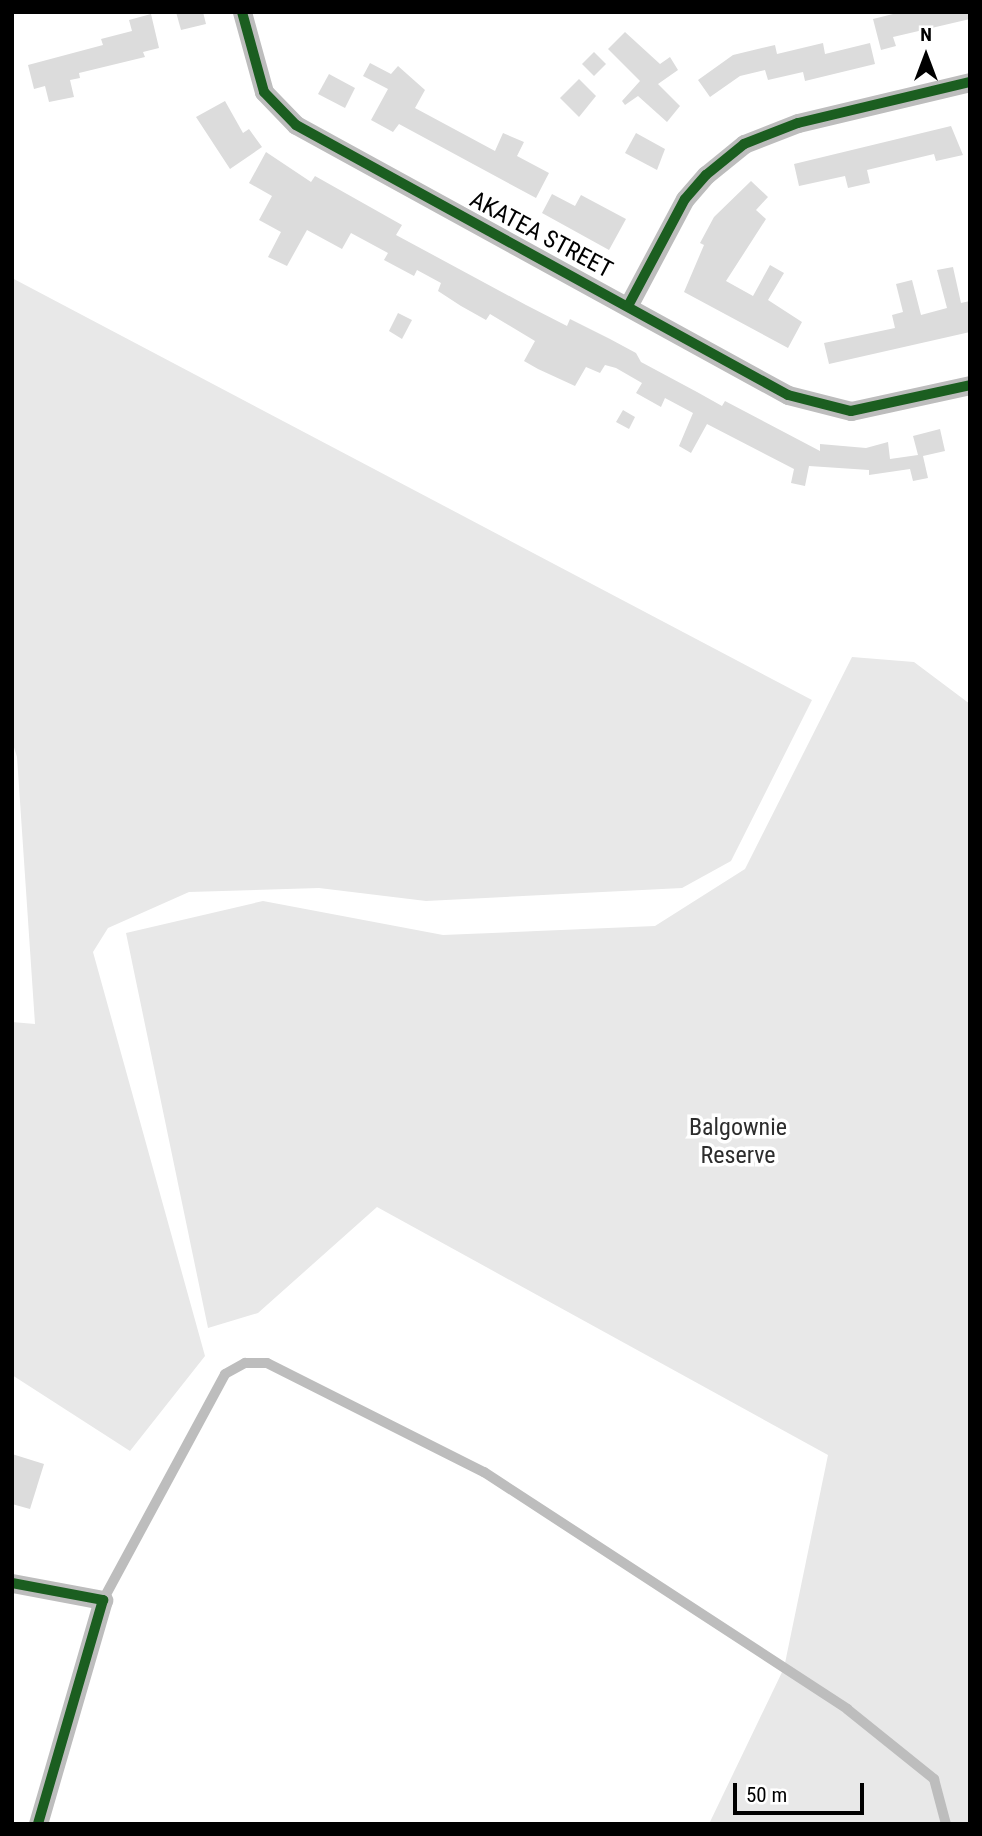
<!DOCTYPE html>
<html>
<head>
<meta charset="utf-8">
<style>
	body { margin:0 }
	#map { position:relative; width:982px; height:1836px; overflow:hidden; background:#fff; font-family:"Roboto Condensed",sans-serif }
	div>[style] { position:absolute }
	.green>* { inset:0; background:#e8e8e8 }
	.building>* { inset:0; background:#dcdcdc }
	.service>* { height:10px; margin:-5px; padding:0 5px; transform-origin:5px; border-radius:5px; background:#bdbdbd }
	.minor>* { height:19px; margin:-9.5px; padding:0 9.5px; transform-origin:9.5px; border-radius:9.5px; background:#bdbdbd }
	.cycleway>* { height:10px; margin:-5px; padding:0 5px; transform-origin:5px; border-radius:5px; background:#1b5e20 }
	span { translate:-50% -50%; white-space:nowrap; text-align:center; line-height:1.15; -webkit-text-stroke:7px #fff; paint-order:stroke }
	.street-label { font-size:24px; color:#000 }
	.park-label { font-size:24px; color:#2d2d2d }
	.frame { position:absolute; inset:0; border:14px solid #000; pointer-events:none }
	.north { position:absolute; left:891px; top:21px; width:70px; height:70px; -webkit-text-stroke:5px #fff; paint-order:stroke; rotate:0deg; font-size:19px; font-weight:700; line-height:28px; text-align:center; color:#000 }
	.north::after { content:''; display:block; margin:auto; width:24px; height:32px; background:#000; clip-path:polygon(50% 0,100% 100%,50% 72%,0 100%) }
	.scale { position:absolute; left:733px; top:1783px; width:131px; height:32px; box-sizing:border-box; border:4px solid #000; border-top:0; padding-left:9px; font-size:21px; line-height:24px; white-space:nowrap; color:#000; -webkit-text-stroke:5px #fff; paint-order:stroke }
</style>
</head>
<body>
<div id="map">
	<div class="green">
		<div style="clip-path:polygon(12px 278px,812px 700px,731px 861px,682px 888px,426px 901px,319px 888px,189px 892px,108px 928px,93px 952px,205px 1356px,130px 1451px,12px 1375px,12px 1022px,35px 1024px,17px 757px,12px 741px)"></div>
		<div style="clip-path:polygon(852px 657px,914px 662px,970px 704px,970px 1824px,709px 1824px,784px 1668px,828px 1455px,377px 1207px,258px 1313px,208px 1328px,126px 933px,263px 901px,443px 935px,655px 926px,745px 869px)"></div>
	</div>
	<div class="building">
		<div style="clip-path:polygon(176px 12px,203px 12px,206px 24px,181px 30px)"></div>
		<div style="clip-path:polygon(901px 12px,970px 12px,970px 19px,893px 37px,896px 46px,881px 50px,873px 19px)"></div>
		<div style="clip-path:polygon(151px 14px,159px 48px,143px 52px,145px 57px,79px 73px,80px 78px,70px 80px,74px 97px,49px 102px,45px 86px,34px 89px,28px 65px,103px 45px,101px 39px,132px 31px,129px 20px)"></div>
		<div style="clip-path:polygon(625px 32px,660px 64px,670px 57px,678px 70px,658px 84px,680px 106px,667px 122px,638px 96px,625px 105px,622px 101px,640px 81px,608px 49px)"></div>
		<div style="clip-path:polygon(823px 43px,825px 54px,870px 43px,875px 64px,805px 81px,803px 72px,768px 80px,765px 70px,740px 76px,710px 97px,698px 80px,733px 55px,775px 45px,777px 54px)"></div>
		<div style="clip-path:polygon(594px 52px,606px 64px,594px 76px,582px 64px)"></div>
		<div style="clip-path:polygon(370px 63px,391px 74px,398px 66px,425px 90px,415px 108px,495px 151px,503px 133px,524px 142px,517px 156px,549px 173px,536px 198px,399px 124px,393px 132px,371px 120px,388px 89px,363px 76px)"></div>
		<div style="clip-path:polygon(329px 74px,355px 88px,345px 108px,318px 94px)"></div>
		<div style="clip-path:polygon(579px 79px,596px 96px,579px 117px,560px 98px)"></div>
		<div style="clip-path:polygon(225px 101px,243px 133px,249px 129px,262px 147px,230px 169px,196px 117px)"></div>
		<div style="clip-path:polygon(951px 126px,963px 155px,936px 161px,934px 154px,867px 170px,870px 183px,848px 188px,845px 176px,799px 186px,794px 164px)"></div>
		<div style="clip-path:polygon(636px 133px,665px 149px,657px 170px,625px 153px)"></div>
		<div style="clip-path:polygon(266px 152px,311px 182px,315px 176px,402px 225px,396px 235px,526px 305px,567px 326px,570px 319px,610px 339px,636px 353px,641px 362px,697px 392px,722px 406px,725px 401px,820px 451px,820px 444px,866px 448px,888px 442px,890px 459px,918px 455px,913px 436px,940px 429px,945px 451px,923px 456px,928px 478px,913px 481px,910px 469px,869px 475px,869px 470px,809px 466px,805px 486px,791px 483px,794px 469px,707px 424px,691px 453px,679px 446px,693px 413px,665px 398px,661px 407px,636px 393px,642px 383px,616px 368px,605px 365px,600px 373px,586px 367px,575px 386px,538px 369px,524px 361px,535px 341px,490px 314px,486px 320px,461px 306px,438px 291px,441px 283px,417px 270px,414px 276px,384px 260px,388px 253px,351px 233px,342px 249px,307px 230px,287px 266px,268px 257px,281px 232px,259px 220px,272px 196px,249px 183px)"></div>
		<div style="clip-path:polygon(751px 181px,768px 197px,756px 210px,766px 219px,726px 281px,753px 296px,770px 265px,784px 273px,768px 300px,802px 322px,788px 348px,684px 292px,704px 245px,700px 243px,714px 217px)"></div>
		<div style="clip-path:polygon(552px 194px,575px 206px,581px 195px,626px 219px,609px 250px,542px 213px)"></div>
		<div style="clip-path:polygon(953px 267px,961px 303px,970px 301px,970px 332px,829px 364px,824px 343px,895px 328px,892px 315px,903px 312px,896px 284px,912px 280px,921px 315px,947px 308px,937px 270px)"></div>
		<div style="clip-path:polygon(398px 313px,412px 320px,402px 339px,389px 331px)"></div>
		<div style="clip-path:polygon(623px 410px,635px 417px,629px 429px,616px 422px)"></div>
		<div style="clip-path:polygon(12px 1454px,44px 1464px,30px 1509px,12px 1504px)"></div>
	</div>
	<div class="service">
		<div style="left:103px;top:1600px;width:257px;rotate:-61.6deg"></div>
		<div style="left:225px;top:1374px;width:23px;rotate:-29deg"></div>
		<div style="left:245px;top:1363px;width:22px"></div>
		<div style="left:267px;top:1363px;width:243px;rotate:26.7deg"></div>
		<div style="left:484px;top:1472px;width:434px;rotate:33.1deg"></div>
		<div style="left:847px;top:1709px;width:112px;rotate:38.8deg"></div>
		<div style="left:934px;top:1779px;width:47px;rotate:75.1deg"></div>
	</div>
	<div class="minor">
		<div style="left:242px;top:12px;width:83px;rotate:74.6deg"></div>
		<div style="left:264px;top:92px;width:46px;rotate:45.9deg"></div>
		<div style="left:296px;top:125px;width:561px;rotate:28.76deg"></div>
		<div style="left:788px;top:395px;width:65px;rotate:14.3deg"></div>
		<div style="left:851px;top:411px;width:122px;rotate:-12.3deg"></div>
		<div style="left:628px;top:306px;width:121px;rotate:-62deg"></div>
		<div style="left:685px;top:199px;width:32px;rotate:-49deg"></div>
		<div style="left:706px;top:175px;width:49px;rotate:-39.2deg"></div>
		<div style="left:744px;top:144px;width:58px;rotate:-21.3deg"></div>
		<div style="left:798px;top:123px;width:177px;rotate:-13.4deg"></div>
		<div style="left:12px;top:1583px;width:93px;rotate:10.6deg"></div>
		<div style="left:103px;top:1600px;width:233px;rotate:106.2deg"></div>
	</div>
	<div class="cycleway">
		<div style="left:242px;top:12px;width:83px;rotate:74.6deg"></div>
		<div style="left:264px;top:92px;width:46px;rotate:45.9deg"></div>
		<div style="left:296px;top:125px;width:561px;rotate:28.76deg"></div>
		<div style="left:788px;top:395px;width:65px;rotate:14.3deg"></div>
		<div style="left:851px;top:411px;width:122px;rotate:-12.3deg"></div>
		<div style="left:628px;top:306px;width:121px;rotate:-62deg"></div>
		<div style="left:685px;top:199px;width:32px;rotate:-49deg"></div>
		<div style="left:706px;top:175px;width:49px;rotate:-39.2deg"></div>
		<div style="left:744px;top:144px;width:58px;rotate:-21.3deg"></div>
		<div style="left:798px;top:123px;width:177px;rotate:-13.4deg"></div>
		<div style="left:12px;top:1583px;width:93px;rotate:10.6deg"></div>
		<div style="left:103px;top:1600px;width:233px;rotate:106.2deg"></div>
	</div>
	<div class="street-label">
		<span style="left:541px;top:235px;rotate:28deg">AKATEA STREET</span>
	</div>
	<div class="park-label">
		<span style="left:738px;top:1142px">Balgownie<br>Reserve</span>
	</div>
	<div class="frame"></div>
	<div class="north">N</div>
	<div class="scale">50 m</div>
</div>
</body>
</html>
